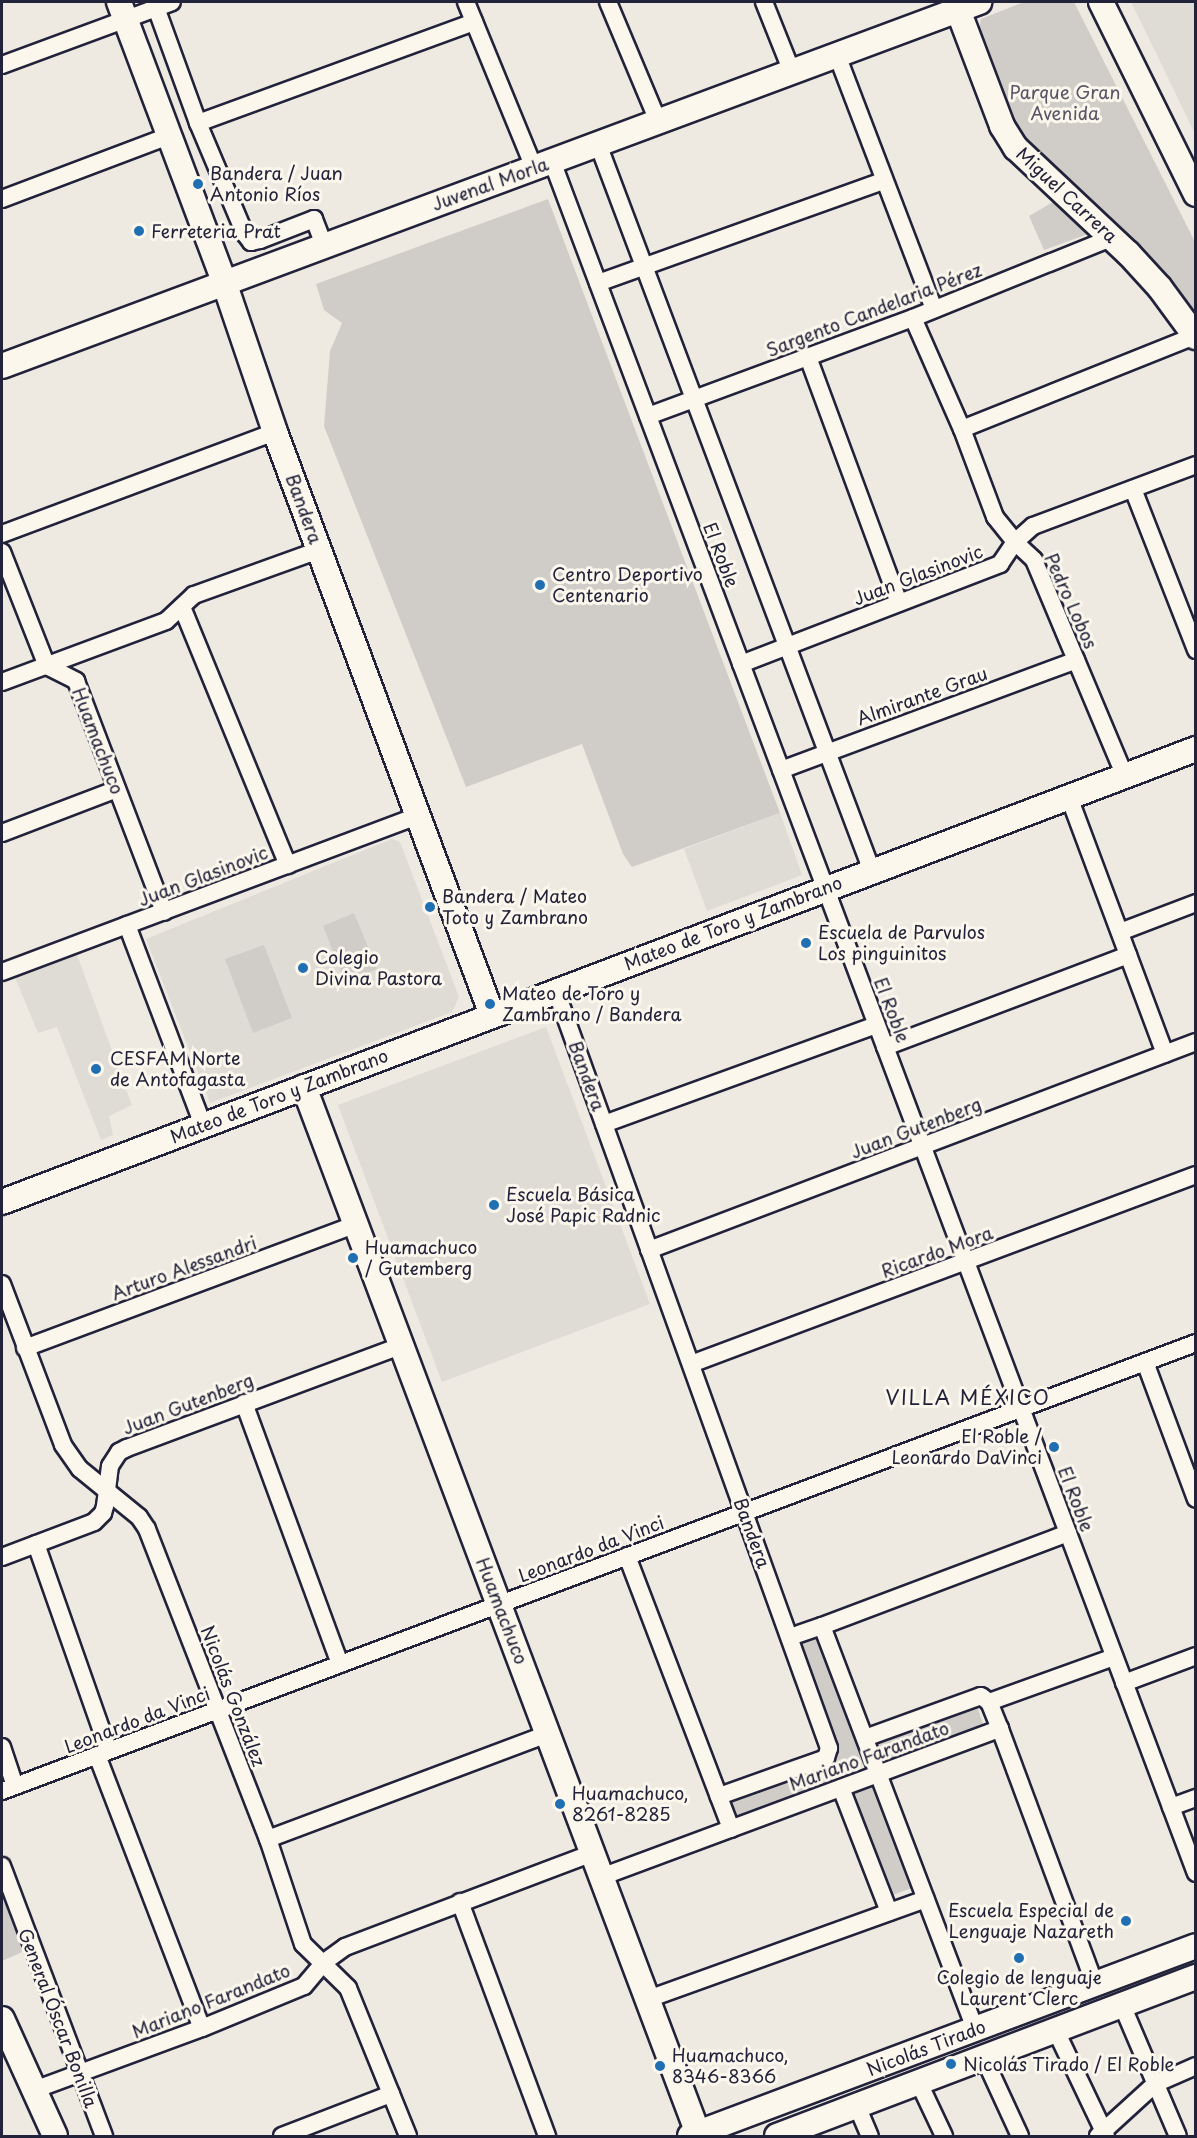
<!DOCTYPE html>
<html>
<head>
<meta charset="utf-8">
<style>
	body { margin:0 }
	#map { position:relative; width:1197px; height:2138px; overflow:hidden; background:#eeeae2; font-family:"Playpen Sans",sans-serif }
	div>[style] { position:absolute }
	.built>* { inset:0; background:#dfdbd5 }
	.green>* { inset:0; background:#d0cdc9 }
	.roads { filter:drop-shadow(2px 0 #22223b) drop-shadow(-2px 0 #22223b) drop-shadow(0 2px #22223b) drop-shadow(0 -2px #22223b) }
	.street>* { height:16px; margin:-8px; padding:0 8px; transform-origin:8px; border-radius:8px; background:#fbf7ec }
	.secondary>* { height:24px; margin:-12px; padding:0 12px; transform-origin:12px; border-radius:12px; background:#fbf7ec }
	.dots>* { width:16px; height:16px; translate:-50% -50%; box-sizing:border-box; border:3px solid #fbf7ec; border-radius:50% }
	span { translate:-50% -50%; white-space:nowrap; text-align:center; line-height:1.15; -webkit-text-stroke:6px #fbf7ec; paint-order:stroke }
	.park-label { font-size:18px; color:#565566 }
	.poi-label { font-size:18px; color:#22223b }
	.left { translate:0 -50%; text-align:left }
	.right { translate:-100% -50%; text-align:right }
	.street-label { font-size:18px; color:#22223b }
	.neighbourhood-label { font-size:20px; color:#22223b; letter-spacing:1.5px }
	.frame { position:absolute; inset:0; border:3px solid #22223b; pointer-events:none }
</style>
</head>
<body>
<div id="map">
	<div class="built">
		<div style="clip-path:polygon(1131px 2px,1195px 2px,1195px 134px,1157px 55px)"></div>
		<div style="clip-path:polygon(780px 813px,802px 875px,707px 911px,684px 849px)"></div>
		<div style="clip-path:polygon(392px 839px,400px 842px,459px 997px,452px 1012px,210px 1103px,146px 939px)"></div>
		<div style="clip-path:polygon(76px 952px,132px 1105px,109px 1116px,113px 1135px,101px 1140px,57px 1027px,38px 1033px,14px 975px)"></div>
		<div style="clip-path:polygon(546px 1027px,650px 1304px,442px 1382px,338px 1105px)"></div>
	</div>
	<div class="green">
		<div style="clip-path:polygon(1024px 2px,1074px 2px,1195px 242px,1195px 319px,1025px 141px,1014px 123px,979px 30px,981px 19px)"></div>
		<div style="clip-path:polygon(548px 199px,780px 813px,632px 867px,623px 854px,582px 744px,466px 787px,324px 426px,330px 351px,342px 323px,324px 310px,316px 284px)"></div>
		<div style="clip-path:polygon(1058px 199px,1089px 228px,1088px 234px,1044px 250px,1029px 216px)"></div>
		<div style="clip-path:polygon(354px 913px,377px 969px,345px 982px,323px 926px)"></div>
		<div style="clip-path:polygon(264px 945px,292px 1018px,253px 1033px,225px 959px)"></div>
		<div style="clip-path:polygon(816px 1635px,864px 1762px,858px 1770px,737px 1817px,729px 1815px,728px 1795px,833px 1757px,799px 1649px,800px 1641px)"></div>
		<div style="clip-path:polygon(977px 1706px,983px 1724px,884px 1761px,877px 1743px)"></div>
		<div style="clip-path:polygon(871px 1781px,912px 1888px,890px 1896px,849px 1789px)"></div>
		<div style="clip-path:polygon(4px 1894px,29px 1949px,2px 1961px,2px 1895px)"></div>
	</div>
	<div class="roads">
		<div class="street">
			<div style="left:154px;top:2px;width:129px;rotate:70deg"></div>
			<div style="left:198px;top:123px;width:121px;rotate:67.1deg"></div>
			<div style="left:245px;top:234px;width:10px;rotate:53deg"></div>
			<div style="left:251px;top:242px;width:9px;rotate:-13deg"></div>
			<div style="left:260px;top:240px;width:58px;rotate:-21.3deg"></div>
			<div style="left:314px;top:219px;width:28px;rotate:69deg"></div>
			<div style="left:466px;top:2px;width:179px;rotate:67.7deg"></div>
			<div style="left:608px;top:2px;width:129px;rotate:67.2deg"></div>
			<div style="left:764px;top:2px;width:75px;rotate:68.2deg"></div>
			<div style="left:837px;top:55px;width:272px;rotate:69.1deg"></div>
			<div style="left:2px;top:65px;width:181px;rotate:-20.3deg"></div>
			<div style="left:198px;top:123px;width:294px;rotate:-20.1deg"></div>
			<div style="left:598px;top:144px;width:777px;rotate:69.35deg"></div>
			<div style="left:552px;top:161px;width:1829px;rotate:69.39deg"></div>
			<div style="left:2px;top:199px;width:178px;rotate:-20.7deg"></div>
			<div style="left:598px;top:283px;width:303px;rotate:-19.7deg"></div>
			<div style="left:913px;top:318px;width:121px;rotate:66.2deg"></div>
			<div style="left:962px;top:429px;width:94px;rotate:69.4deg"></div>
			<div style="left:995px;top:517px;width:32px;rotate:51deg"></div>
			<div style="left:1015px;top:542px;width:26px;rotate:43deg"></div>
			<div style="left:1034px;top:560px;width:234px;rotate:67.2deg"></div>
			<div style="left:808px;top:357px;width:262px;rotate:69.7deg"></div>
			<div style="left:648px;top:416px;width:283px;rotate:-20.3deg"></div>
			<div style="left:913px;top:318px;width:216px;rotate:-22deg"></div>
			<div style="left:962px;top:429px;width:251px;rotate:-21.8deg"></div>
			<div style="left:1133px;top:489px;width:173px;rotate:68.6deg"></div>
			<div style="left:2px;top:534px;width:291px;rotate:-20.5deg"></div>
			<div style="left:2px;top:552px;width:123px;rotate:68.5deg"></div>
			<div style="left:47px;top:666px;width:33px;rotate:27deg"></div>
			<div style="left:76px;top:681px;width:247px;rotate:69.1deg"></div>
			<div style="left:182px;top:607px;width:279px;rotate:67.7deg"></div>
			<div style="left:741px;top:664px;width:278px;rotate:-21.1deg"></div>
			<div style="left:1000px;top:564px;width:27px;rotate:-56deg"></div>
			<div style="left:1015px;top:542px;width:24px;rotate:-42deg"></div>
			<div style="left:1033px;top:526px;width:174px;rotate:-20.5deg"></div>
			<div style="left:2px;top:682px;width:175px;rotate:-20.4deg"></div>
			<div style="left:166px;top:621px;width:38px;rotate:-43deg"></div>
			<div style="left:194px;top:595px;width:133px;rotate:-19.8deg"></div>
			<div style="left:781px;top:770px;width:315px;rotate:-20.4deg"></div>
			<div style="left:1069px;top:797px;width:274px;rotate:69.5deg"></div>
			<div style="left:2px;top:833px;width:123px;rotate:-20.9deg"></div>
			<div style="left:127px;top:925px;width:214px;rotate:69.2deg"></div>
			<div style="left:1120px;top:932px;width:81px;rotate:-20.9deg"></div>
			<div style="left:2px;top:972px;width:444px;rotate:-20.6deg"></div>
			<div style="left:556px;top:991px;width:805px;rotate:70.17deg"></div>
			<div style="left:829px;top:1748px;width:10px;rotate:107deg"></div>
			<div style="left:826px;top:1758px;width:114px;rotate:160.4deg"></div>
			<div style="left:885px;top:1047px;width:260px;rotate:-20.7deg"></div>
			<div style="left:604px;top:1124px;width:289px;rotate:-20deg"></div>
			<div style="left:649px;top:1250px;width:585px;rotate:-20.82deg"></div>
			<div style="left:2px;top:1284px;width:172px;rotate:69.2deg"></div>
			<div style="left:63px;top:1445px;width:29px;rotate:55deg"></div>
			<div style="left:80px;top:1469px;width:76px;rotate:39.1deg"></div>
			<div style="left:139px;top:1517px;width:14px;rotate:56deg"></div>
			<div style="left:147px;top:1529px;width:333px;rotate:68.7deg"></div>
			<div style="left:268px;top:1839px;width:111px;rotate:71.6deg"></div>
			<div style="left:303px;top:1944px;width:63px;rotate:44.4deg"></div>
			<div style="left:348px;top:1988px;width:160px;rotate:67.9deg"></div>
			<div style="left:25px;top:1348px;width:354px;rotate:-20.5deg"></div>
			<div style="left:1145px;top:1362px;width:146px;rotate:69.6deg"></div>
			<div style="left:691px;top:1364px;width:539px;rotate:-20.52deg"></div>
			<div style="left:244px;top:1403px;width:278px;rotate:69.8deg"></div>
			<div style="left:36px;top:1544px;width:219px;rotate:70.6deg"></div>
			<div style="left:627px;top:1556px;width:292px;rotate:69.1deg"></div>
			<div style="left:2px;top:1557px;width:98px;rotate:-20.8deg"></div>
			<div style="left:94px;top:1522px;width:13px;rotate:-45deg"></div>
			<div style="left:103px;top:1513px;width:7px;rotate:-74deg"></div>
			<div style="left:105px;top:1506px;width:40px;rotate:-82.9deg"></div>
			<div style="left:110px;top:1466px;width:17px;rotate:-57deg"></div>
			<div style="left:119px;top:1452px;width:9px;rotate:-27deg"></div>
			<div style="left:127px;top:1448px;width:295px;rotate:-20.5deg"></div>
			<div style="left:822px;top:1626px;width:263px;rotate:-20.7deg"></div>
			<div style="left:790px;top:1637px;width:34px;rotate:-19deg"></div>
			<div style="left:822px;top:1626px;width:431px;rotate:69.2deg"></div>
			<div style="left:1124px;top:1683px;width:77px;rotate:-20.6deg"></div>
			<div style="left:1000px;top:1729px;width:272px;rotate:69.6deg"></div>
			<div style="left:865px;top:1738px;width:123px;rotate:-19.9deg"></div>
			<div style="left:981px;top:1696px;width:10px;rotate:37deg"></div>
			<div style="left:2px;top:1747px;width:41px;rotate:71.6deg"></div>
			<div style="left:97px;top:1755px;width:292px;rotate:69deg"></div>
			<div style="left:841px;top:1788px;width:133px;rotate:68.8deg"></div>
			<div style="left:2px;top:1791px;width:1275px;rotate:-20.57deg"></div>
			<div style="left:1171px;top:1807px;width:27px;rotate:-20deg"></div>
			<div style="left:268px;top:1839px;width:299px;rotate:-20.6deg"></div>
			<div style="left:2px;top:1866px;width:289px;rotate:69.3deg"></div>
			<div style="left:601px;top:1877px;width:426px;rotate:-20.4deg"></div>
			<div style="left:1000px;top:1729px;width:29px;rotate:-112deg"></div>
			<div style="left:989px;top:1702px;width:133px;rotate:-19.8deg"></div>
			<div style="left:460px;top:1902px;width:250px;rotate:69.6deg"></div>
			<div style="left:648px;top:1999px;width:295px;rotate:-19.8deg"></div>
			<div style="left:1122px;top:2005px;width:142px;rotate:66.9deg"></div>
			<div style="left:1056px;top:2031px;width:116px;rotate:64.5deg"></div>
			<div style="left:984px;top:2058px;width:86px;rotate:65.2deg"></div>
			<div style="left:919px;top:2083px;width:59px;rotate:64.7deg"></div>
			<div style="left:34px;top:2090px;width:179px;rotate:-20.3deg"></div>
			<div style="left:202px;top:2028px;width:110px;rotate:-22.4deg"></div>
			<div style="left:304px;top:1986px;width:30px;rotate:-50deg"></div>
			<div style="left:323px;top:1963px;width:27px;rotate:-36deg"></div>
			<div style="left:345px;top:1947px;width:265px;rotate:-20.8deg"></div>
			<div style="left:857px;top:2106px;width:33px;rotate:67deg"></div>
			<div style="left:282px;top:2136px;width:117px;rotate:-21.1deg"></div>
			<div style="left:1098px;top:2136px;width:77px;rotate:-42.4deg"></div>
			<div style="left:1155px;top:2084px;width:45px;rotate:-23.7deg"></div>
		</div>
		<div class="secondary">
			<div style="left:119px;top:2px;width:299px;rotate:69.4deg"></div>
			<div style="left:224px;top:282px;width:158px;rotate:71.2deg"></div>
			<div style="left:275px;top:432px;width:622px;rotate:69.58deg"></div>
			<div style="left:955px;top:2px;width:133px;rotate:69.2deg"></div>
			<div style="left:1002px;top:126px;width:26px;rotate:58deg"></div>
			<div style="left:1016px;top:148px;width:154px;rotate:43.2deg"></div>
			<div style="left:1128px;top:253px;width:47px;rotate:47.6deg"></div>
			<div style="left:1160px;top:288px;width:61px;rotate:53.7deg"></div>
			<div style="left:1101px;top:2px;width:214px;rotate:63.7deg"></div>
			<div style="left:2px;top:366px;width:1043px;rotate:-20.43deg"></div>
			<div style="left:304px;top:1087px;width:1121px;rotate:69.37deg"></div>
			<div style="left:2px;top:1202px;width:1277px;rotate:-20.78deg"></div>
			<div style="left:2px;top:2019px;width:128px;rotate:65.6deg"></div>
			<div style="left:690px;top:2136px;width:540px;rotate:-20.58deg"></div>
			<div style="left:777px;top:2136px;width:448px;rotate:-20.8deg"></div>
		</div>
	</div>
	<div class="dots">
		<div style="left:198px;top:184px;background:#1f6fb2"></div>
		<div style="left:139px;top:231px;background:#1f6fb2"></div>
		<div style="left:540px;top:585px;background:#1f6fb2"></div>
		<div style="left:430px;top:907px;background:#1f6fb2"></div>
		<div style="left:806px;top:943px;background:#1f6fb2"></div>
		<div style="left:303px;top:968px;background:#1f6fb2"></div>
		<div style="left:490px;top:1004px;background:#1f6fb2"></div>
		<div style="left:96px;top:1069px;background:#1f6fb2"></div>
		<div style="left:494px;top:1205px;background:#1f6fb2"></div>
		<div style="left:353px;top:1258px;background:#1f6fb2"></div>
		<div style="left:1054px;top:1447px;background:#1f6fb2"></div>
		<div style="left:560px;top:1804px;background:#1f6fb2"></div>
		<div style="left:1126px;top:1921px;background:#1f6fb2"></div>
		<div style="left:1019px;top:1958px;background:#1f6fb2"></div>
		<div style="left:951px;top:2064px;background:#1f6fb2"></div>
		<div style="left:660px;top:2066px;background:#1f6fb2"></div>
	</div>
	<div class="park-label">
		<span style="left:1065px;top:103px">Parque Gran<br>Avenida</span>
	</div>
	<div class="poi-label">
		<span class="left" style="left:210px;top:184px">Bandera / Juan<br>Antonio Ríos</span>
		<span class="left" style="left:151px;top:231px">Ferreteria Prat</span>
		<span class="left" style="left:552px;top:585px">Centro Deportivo<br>Centenario</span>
		<span class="left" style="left:442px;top:907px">Bandera / Mateo<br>Toto y Zambrano</span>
		<span class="left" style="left:818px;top:943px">Escuela de Parvulos<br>Los pinguinitos</span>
		<span class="left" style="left:315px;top:968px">Colegio<br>Divina Pastora</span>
		<span class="left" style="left:502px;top:1004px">Mateo de Toro y<br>Zambrano / Bandera</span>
		<span class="left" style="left:110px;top:1069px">CESFAM Norte<br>de Antofagasta</span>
		<span class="left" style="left:506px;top:1205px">Escuela Básica<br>José Papic Radnic</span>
		<span class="left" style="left:365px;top:1258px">Huamachuco<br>/ Gutemberg</span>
		<span class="right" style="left:1042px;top:1447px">El Roble /<br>Leonardo DaVinci</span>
		<span class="left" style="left:572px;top:1804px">Huamachuco,<br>8261-8285</span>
		<span class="right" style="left:1114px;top:1921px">Escuela Especial de<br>Lenguaje Nazareth</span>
		<span style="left:1019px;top:1988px">Colegio de lenguaje<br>Laurent Clerc</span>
		<span class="left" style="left:672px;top:2066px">Huamachuco,<br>8346-8366</span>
		<span class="left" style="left:963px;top:2064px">Nicolás Tirado / El Roble</span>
	</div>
	<div class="street-label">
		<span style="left:490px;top:184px;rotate:-20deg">Juvenal Morla</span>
		<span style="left:1067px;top:195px;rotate:43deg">Miguel Carrera</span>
		<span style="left:874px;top:310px;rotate:-21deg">Sargento Candelaria Pérez</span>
		<span style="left:304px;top:509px;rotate:70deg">Bandera</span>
		<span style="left:721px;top:555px;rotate:69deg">El Roble</span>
		<span style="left:918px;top:575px;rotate:-21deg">Juan Glasinovic</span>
		<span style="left:1071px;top:601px;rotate:66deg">Pedro Lobos</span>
		<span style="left:922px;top:696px;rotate:-20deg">Almirante Grau</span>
		<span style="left:98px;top:741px;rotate:69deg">Huamachuco</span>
		<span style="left:203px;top:876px;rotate:-21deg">Juan Glasinovic</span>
		<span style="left:733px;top:923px;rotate:-21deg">Mateo de Toro y Zambrano</span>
		<span style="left:892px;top:1010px;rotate:69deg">El Roble</span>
		<span style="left:587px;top:1076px;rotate:70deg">Bandera</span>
		<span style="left:279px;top:1096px;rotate:-21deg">Mateo de Toro y Zambrano</span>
		<span style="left:916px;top:1128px;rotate:-21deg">Juan Gutenberg</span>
		<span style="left:937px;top:1252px;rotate:-20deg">Ricardo Mora</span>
		<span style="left:184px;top:1268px;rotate:-20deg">Arturo Alessandri</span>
		<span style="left:188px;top:1404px;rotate:-21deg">Juan Gutenberg</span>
		<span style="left:1076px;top:1499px;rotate:69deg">El Roble</span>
		<span style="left:752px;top:1533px;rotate:70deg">Bandera</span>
		<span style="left:591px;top:1549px;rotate:-21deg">Leonardo da Vinci</span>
		<span style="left:502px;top:1611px;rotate:69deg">Huamachuco</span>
		<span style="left:233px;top:1696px;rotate:69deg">Nicolás González</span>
		<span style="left:137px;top:1720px;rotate:-21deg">Leonardo da Vinci</span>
		<span style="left:869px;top:1756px;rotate:-20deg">Mariano Farandato</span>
		<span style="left:211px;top:2001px;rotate:-22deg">Mariano Farandato</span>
		<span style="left:58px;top:2018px;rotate:69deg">General Óscar Bonilla</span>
		<span style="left:926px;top:2048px;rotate:-21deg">Nicolás Tirado</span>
	</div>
	<div class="neighbourhood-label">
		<span style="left:968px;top:1397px">VILLA MÉXICO</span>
	</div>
	<div class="frame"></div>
</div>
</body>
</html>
